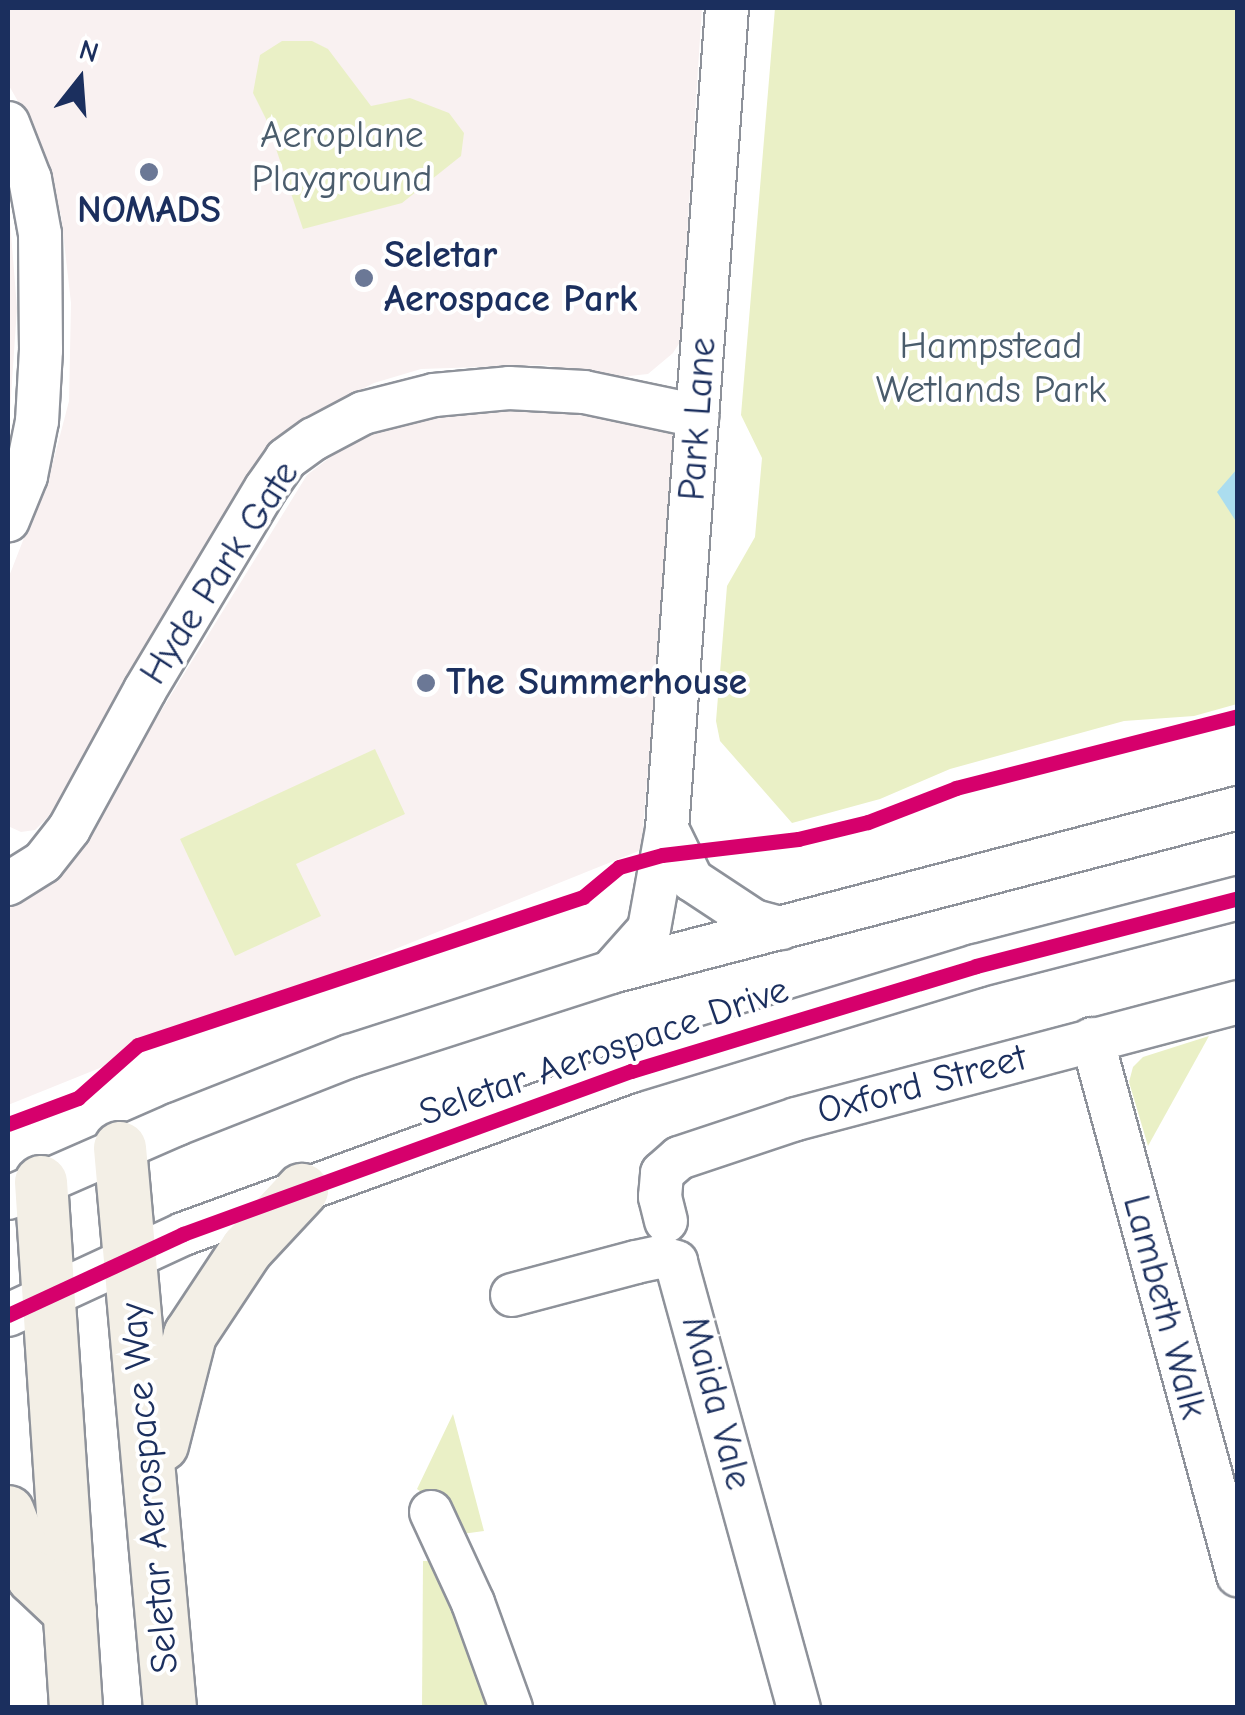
<!DOCTYPE html>
<html>
<head>
<meta charset="utf-8">
<style>
	body { margin:0 }
	#map { position:relative; width:1245px; height:1715px; overflow:hidden; background:#fff; font-family:"Comic Neue",sans-serif }
	div>[style] { position:absolute }
	.built>* { inset:0; background:#f9f1f1 }
	.green>* { inset:0; background:#eaf0c6 }
	.water>* { inset:0; background:#abddef }
	.roads { filter:drop-shadow(2px 0 #8e929a) drop-shadow(-2px 0 #8e929a) drop-shadow(0 2px #8e929a) drop-shadow(0 -2px #8e929a) }
	.minor>* { height:42px; margin:-21px; padding:0 21px; transform-origin:21px; border-radius:21px; background:#fff }
	.major>* { height:52px; margin:-26px; padding:0 26px; transform-origin:26px; border-radius:26px; background:#f3efe6 }
	.cycleway>* { height:15px; margin:-7.5px; padding:0 7.5px; transform-origin:7.5px; border-radius:7.5px; background:#d6006c }
	.dots>* { width:28px; height:28px; translate:-50% -50%; box-sizing:border-box; border:5px solid #fff; border-radius:50% }
	span { translate:-50% -50%; white-space:nowrap; text-align:center; line-height:1.15; -webkit-text-stroke:8px #fff; paint-order:stroke }
	.park-label { font-size:38px; color:#4a5c6c }
	.poi-label { font-size:38px; color:#1b2f5e; font-weight:700 }
	.left { translate:0 -50%; text-align:left }
	.street-label { font-size:38px; color:#1b2f5e }
	.frame { position:absolute; inset:0; border:10px solid #1b2f5e; pointer-events:none }
	.north { position:absolute; left:30px; top:30px; width:100px; height:100px; -webkit-text-stroke:8px #fff; paint-order:stroke; rotate:17deg; font-size:28px; font-weight:700; line-height:40px; text-align:center; color:#1b2f5e }
	.north::after { content:''; display:block; margin:auto; width:35px; height:45px; background:#1b2f5e; clip-path:polygon(50% 0,100% 100%,50% 72%,0 100%) }
</style>
</head>
<body>
<div id="map">
	<div class="built">
		<div style="clip-path:polygon(8px 8px,702px 8px,680px 342px,673px 353px,648px 374px,620px 377px,543px 365px,421px 369px,374px 383px,298px 421px,259px 458px,50px 815px,35px 830px,21px 832px,8px 826px,8px 579px,52px 466px,69px 401px,71px 303px,61px 215px,31px 124px,8px 84px)"></div>
		<div style="clip-path:polygon(8px 196px,17px 308px,8px 441px)"></div>
		<div style="clip-path:polygon(495px 410px,557px 412px,633px 423px,677px 436px,641px 850px,8px 1105px,8px 901px,69px 860px,307px 475px,350px 442px,430px 416px)"></div>
	</div>
	<div class="green">
		<div style="clip-path:polygon(775px 8px,1237px 8px,1237px 704px,1194px 716px,1124px 721px,950px 769px,880px 799px,792px 823px,720px 741px,716px 721px,727px 586px,755px 537px,762px 458px,741px 415px)"></div>
		<div style="clip-path:polygon(282px 41px,312px 41px,328px 49px,371px 106px,410px 98px,449px 113px,464px 133px,461px 156px,402px 203px,303px 229px,266px 119px,253px 93px,260px 55px)"></div>
		<div style="clip-path:polygon(375px 749px,405px 814px,296px 864px,321px 916px,235px 956px,180px 839px)"></div>
		<div style="clip-path:polygon(1209px 1036px,1148px 1146px,1129px 1082px,1133px 1067px,1143px 1057px)"></div>
		<div style="clip-path:polygon(453px 1414px,484px 1531px,462px 1534px,453px 1515px,417px 1489px)"></div>
		<div style="clip-path:polygon(423px 1561px,441px 1561px,490px 1707px,422px 1708px)"></div>
	</div>
	<div class="water">
		<div style="clip-path:polygon(1237px 469px,1237px 523px,1217px 492px)"></div>
	</div>
	<div class="roads">
		<div class="minor">
			<div style="left:8px;top:123px;width:60px;rotate:68.6deg"></div>
			<div style="left:30px;top:179px;width:56px;rotate:79.7deg"></div>
			<div style="left:40px;top:234px;width:116px;rotate:89.5deg"></div>
			<div style="left:41px;top:350px;width:71px;rotate:93.2deg"></div>
			<div style="left:37px;top:421px;width:56px;rotate:101.3deg"></div>
			<div style="left:26px;top:476px;width:48px;rotate:112.2deg"></div>
			<div style="left:667px;top:829px;width:57px;rotate:63.9deg"></div>
			<div style="left:692px;top:880px;width:74px;rotate:33.5deg"></div>
			<div style="left:754px;top:921px;width:28px;rotate:15deg"></div>
			<div style="left:8px;top:884px;width:41px;rotate:-32.2deg"></div>
			<div style="left:43px;top:862px;width:42px;rotate:-51.8deg"></div>
			<div style="left:69px;top:829px;width:158px;rotate:-61.3deg"></div>
			<div style="left:145px;top:690px;width:235px;rotate:-59.1deg"></div>
			<div style="left:266px;top:488px;width:35px;rotate:-55deg"></div>
			<div style="left:286px;top:459px;width:34px;rotate:-36deg"></div>
			<div style="left:314px;top:439px;width:55px;rotate:-28deg"></div>
			<div style="left:363px;top:413px;width:73px;rotate:-14.2deg"></div>
			<div style="left:434px;top:395px;width:75px;rotate:-5.3deg"></div>
			<div style="left:509px;top:388px;width:75px;rotate:3.1deg"></div>
			<div style="left:584px;top:392px;width:116px;rotate:11.9deg"></div>
			<div style="left:611px;top:972px;width:57px;rotate:-48.5deg"></div>
			<div style="left:649px;top:929px;width:102px;rotate:-79.8deg"></div>
			<div style="left:667px;top:829px;width:823px;rotate:-85.82deg"></div>
			<div style="left:1092px;top:1039px;width:556px;rotate:74.76deg"></div>
			<div style="left:8px;top:1198px;width:184px;rotate:-23.6deg"></div>
			<div style="left:177px;top:1124px;width:186px;rotate:-21.5deg"></div>
			<div style="left:350px;top:1056px;width:274px;rotate:-17.8deg"></div>
			<div style="left:611px;top:972px;width:648px;rotate:-14.66deg"></div>
			<div style="left:666px;top:1221px;width:25px;rotate:-104deg"></div>
			<div style="left:660px;top:1197px;width:24px;rotate:-85deg"></div>
			<div style="left:662px;top:1173px;width:23px;rotate:-41deg"></div>
			<div style="left:679px;top:1158px;width:123px;rotate:-18.4deg"></div>
			<div style="left:796px;top:1119px;width:457px;rotate:-14.8deg"></div>
			<div style="left:512px;top:1295px;width:128px;rotate:-14.9deg"></div>
			<div style="left:636px;top:1262px;width:25px;rotate:-12deg"></div>
			<div style="left:660px;top:1257px;width:17px;rotate:17deg"></div>
			<div style="left:676px;top:1262px;width:463px;rotate:74.6deg"></div>
			<div style="left:8px;top:1315px;width:193px;rotate:-24.8deg"></div>
			<div style="left:183px;top:1234px;width:477px;rotate:-20deg"></div>
			<div style="left:631px;top:1071px;width:361px;rotate:-16.9deg"></div>
			<div style="left:976px;top:966px;width:271px;rotate:-14.5deg"></div>
			<div style="left:431px;top:1512px;width:100px;rotate:65.2deg"></div>
			<div style="left:473px;top:1603px;width:112px;rotate:70.1deg"></div>
		</div>
		<div class="major">
			<div style="left:120px;top:1148px;width:562px;rotate:84.9deg"></div>
			<div style="left:41px;top:1182px;width:527px;rotate:86.19deg"></div>
			<div style="left:162px;top:1445px;width:114px;rotate:-75.7deg"></div>
			<div style="left:190px;top:1335px;width:103px;rotate:-56.5deg"></div>
			<div style="left:247px;top:1249px;width:81px;rotate:-47deg"></div>
			<div style="left:8px;top:1512px;width:70px;rotate:69deg"></div>
			<div style="left:33px;top:1577px;width:51px;rotate:43.4deg"></div>
		</div>
	</div>
	<div class="cycleway">
		<div style="left:8px;top:1124px;width:75px;rotate:-20.4deg"></div>
		<div style="left:78px;top:1098px;width:80px;rotate:-41.5deg"></div>
		<div style="left:138px;top:1045px;width:469px;rotate:-18.4deg"></div>
		<div style="left:583px;top:897px;width:47px;rotate:-39.8deg"></div>
		<div style="left:619px;top:867px;width:45px;rotate:-15.6deg"></div>
		<div style="left:662px;top:855px;width:137px;rotate:-6.7deg"></div>
		<div style="left:798px;top:839px;width:72px;rotate:-13.7deg"></div>
		<div style="left:868px;top:822px;width:94px;rotate:-21.1deg"></div>
		<div style="left:956px;top:788px;width:291px;rotate:-14.3deg"></div>
		<div style="left:8px;top:1315px;width:193px;rotate:-24.8deg"></div>
		<div style="left:183px;top:1234px;width:477px;rotate:-20deg"></div>
		<div style="left:631px;top:1071px;width:361px;rotate:-16.9deg"></div>
		<div style="left:976px;top:966px;width:271px;rotate:-14.5deg"></div>
	</div>
	<div class="dots">
		<div style="left:149px;top:172px;background:#6b7896"></div>
		<div style="left:364px;top:278px;background:#6b7896"></div>
		<div style="left:426px;top:683px;background:#6b7896"></div>
	</div>
	<div class="park-label">
		<span style="left:342px;top:158px">Aeroplane<br>Playground</span>
		<span style="left:991px;top:369px">Hampstead<br>Wetlands Park</span>
	</div>
	<div class="poi-label">
		<span style="left:149px;top:211px">NOMADS</span>
		<span class="left" style="left:384px;top:278px">Seletar<br>Aerospace Park</span>
		<span class="left" style="left:446px;top:683px">The Summerhouse</span>
	</div>
	<div class="street-label">
		<span style="left:698px;top:419px;rotate:-86deg">Park Lane</span>
		<span style="left:220px;top:573px;rotate:-57deg">Hyde Park Gate</span>
		<span style="left:604px;top:1052px;rotate:-19deg">Seletar Aerospace Drive</span>
		<span style="left:922px;top:1085px;rotate:-15deg">Oxford Street</span>
		<span style="left:1164px;top:1307px;rotate:75deg">Lambeth Walk</span>
		<span style="left:716px;top:1403px;rotate:75deg">Maida Vale</span>
		<span style="left:150px;top:1488px;rotate:-95deg">Seletar Aerospace Way</span>
	</div>
	<div class="frame"></div>
	<div class="north">N</div>
</div>
</body>
</html>
